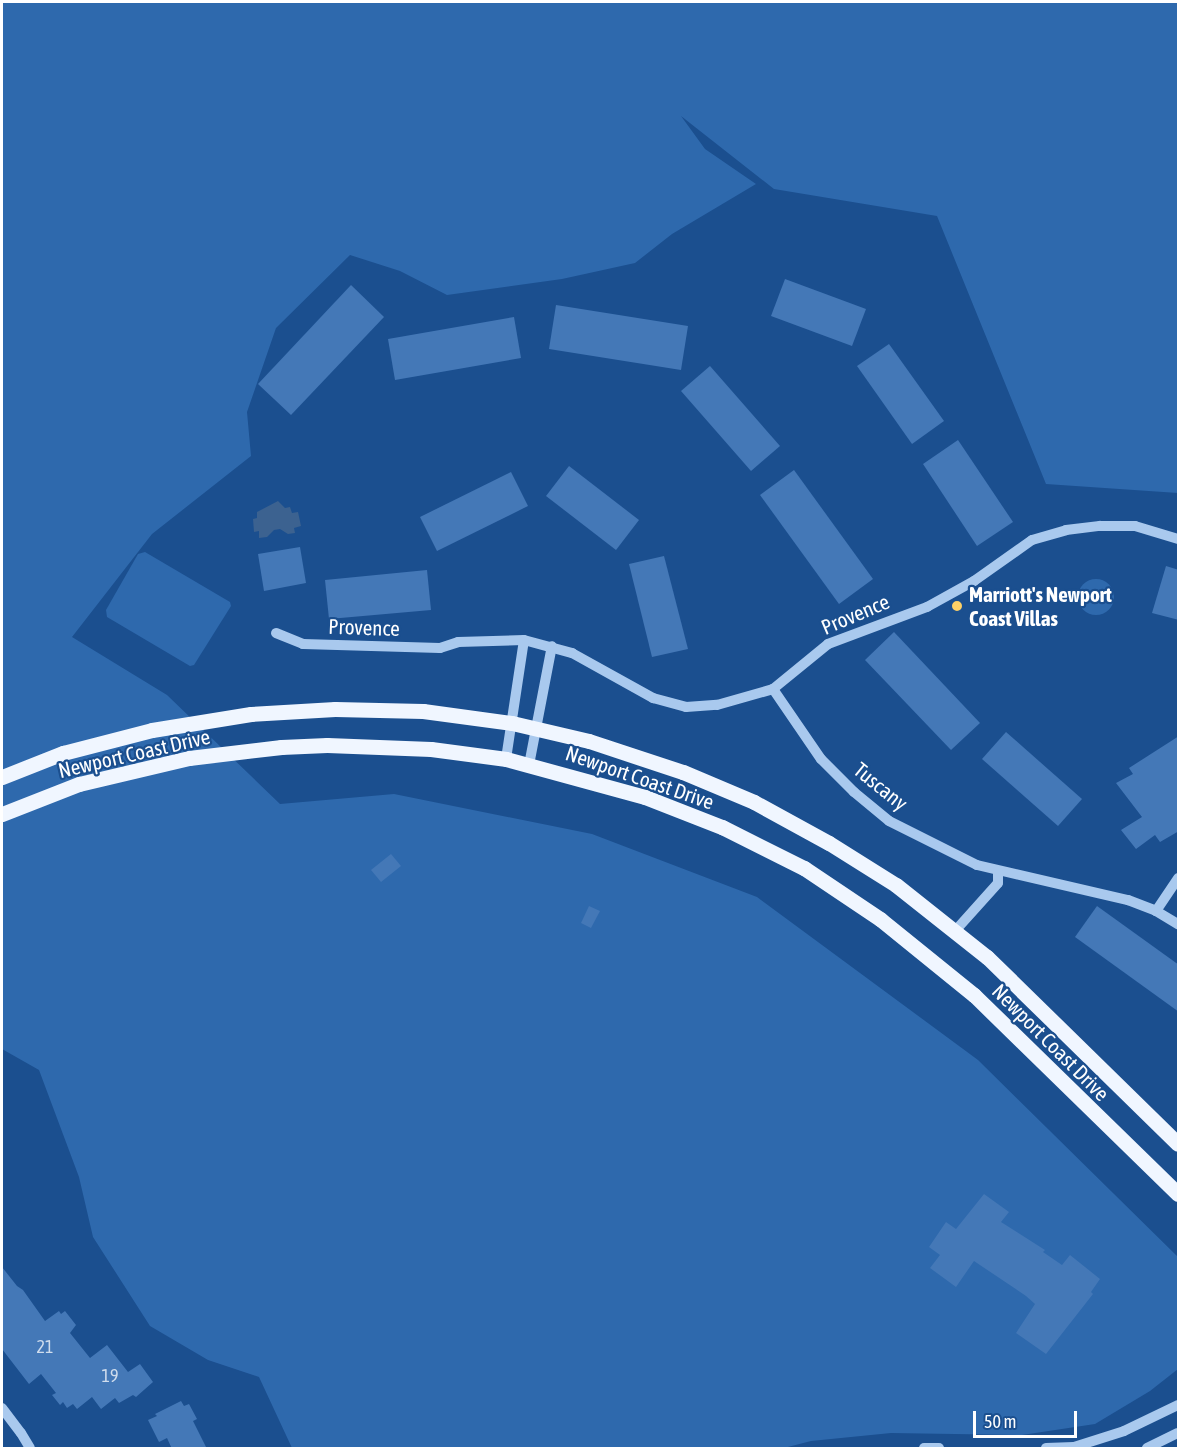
<!DOCTYPE html>
<html>
<head>
<meta charset="utf-8">
<style>
	body { margin:0 }
	#map { position:relative; width:1180px; height:1450px; overflow:hidden; background:#1b4f8f; font-family:"Asap Condensed",sans-serif }
	div>[style] { position:absolute }
	.green>* { inset:0; background:#2e69ad }
	.round { border-radius:50% }
	.water>* { inset:0; background:#3c6290 }
	.building>* { inset:0; background:#4478b7 }
	.minor>* { height:10px; margin:-5px; padding:0 5px; transform-origin:5px; border-radius:5px; background:#a9c9ee }
	.major>* { height:15px; margin:-7.5px; padding:0 7.5px; transform-origin:7.5px; border-radius:7.5px; background:#f0f6ff }
	.dots>* { width:16px; height:16px; translate:-50% -50%; box-sizing:border-box; border:3px solid #1b4f8f; border-radius:50% }
	span { translate:-50% -50%; white-space:nowrap; text-align:center; line-height:1.15; -webkit-text-stroke:4.5px #1b4f8f; paint-order:stroke }
	.number-label { font-size:18px; color:#d0dded }
	.number-label span { -webkit-text-stroke-width:0 }
	.poi-label { font-size:21px; color:#fff; font-weight:700 }
	.left { translate:0 -50%; text-align:left }
	.street-label { font-size:21px; color:#fff }
	.frame { position:absolute; inset:0; border:3px solid #fff; pointer-events:none }
	.scale { position:absolute; left:973px; top:1411px; width:104px; height:27px; box-sizing:border-box; border:3px solid #fff; border-top:0; padding-left:8px; font-size:18px; line-height:21px; white-space:nowrap; color:#fff; -webkit-text-stroke:4px #1b4f8f; paint-order:stroke }
</style>
</head>
<body>
<div id="map">
	<div class="green">
		<div style="clip-path:polygon(2px 2px,1178px 2px,1178px 493px,1046px 484px,937px 216px,774px 189px,681px 116px,705px 149px,756px 184px,672px 234px,635px 263px,562px 279px,447px 295px,400px 271px,350px 255px,276px 328px,247px 412px,251px 456px,152px 534px,72px 637px,167px 695px,280px 804px,394px 794px,592px 834px,757px 897px,978px 1060px,1178px 1257px,1178px 1369px,1150px 1391px,1095px 1424px,1022px 1435px,891px 1433px,811px 1441px,784px 1448px,292px 1448px,259px 1377px,208px 1360px,150px 1326px,93px 1237px,79px 1177px,39px 1070px,2px 1049px)"></div>
		<div style="clip-path:polygon(145px 552px,230px 602px,231px 606px,194px 665px,190px 666px,107px 617px,106px 610px,138px 554px)"></div>
		<div class="round" style="left:1078px;top:579px;width:36px;height:36px"></div>
	</div>
	<div class="water">
		<div style="clip-path:polygon(278px 501px,285px 508px,290px 507px,292px 513px,298px 512px,301px 526px,294px 528px,295px 533px,288px 534px,280px 529px,274px 530px,267px 537px,259px 538px,259px 531px,254px 532px,253px 519px,257px 518px,257px 512px)"></div>
	</div>
	<div class="building">
		<div style="clip-path:polygon(785px 279px,866px 309px,852px 346px,771px 316px)"></div>
		<div style="clip-path:polygon(351px 285px,384px 317px,291px 415px,258px 384px)"></div>
		<div style="clip-path:polygon(556px 305px,688px 326px,681px 370px,549px 349px)"></div>
		<div style="clip-path:polygon(514px 317px,521px 358px,395px 380px,388px 339px)"></div>
		<div style="clip-path:polygon(889px 344px,944px 421px,912px 444px,857px 366px)"></div>
		<div style="clip-path:polygon(710px 366px,780px 446px,751px 471px,681px 391px)"></div>
		<div style="clip-path:polygon(958px 440px,1013px 522px,977px 546px,923px 464px)"></div>
		<div style="clip-path:polygon(569px 466px,639px 520px,616px 550px,546px 496px)"></div>
		<div style="clip-path:polygon(794px 470px,873px 579px,839px 604px,760px 495px)"></div>
		<div style="clip-path:polygon(511px 472px,528px 506px,437px 551px,420px 517px)"></div>
		<div style="clip-path:polygon(300px 547px,306px 583px,264px 591px,258px 554px)"></div>
		<div style="clip-path:polygon(664px 556px,688px 649px,652px 657px,629px 564px)"></div>
		<div style="clip-path:polygon(1166px 566px,1179px 570px,1179px 620px,1152px 613px)"></div>
		<div style="clip-path:polygon(427px 570px,431px 610px,329px 619px,325px 580px)"></div>
		<div style="clip-path:polygon(894px 632px,980px 723px,951px 750px,865px 660px)"></div>
		<div style="clip-path:polygon(1006px 732px,1082px 799px,1058px 826px,982px 759px)"></div>
		<div style="clip-path:polygon(1179px 736px,1179px 831px,1160px 842px,1155px 835px,1136px 849px,1121px 830px,1142px 817px,1116px 783px,1133px 774px,1129px 768px)"></div>
		<div style="clip-path:polygon(391px 854px,401px 866px,381px 882px,371px 870px)"></div>
		<div style="clip-path:polygon(589px 906px,600px 911px,591px 928px,581px 923px)"></div>
		<div style="clip-path:polygon(1097px 906px,1179px 965px,1179px 1012px,1075px 937px)"></div>
		<div style="clip-path:polygon(984px 1194px,1009px 1212px,1001px 1222px,1045px 1250px,1043px 1252px,1062px 1265px,1070px 1255px,1100px 1279px,1091px 1292px,1093px 1294px,1046px 1354px,1016px 1333px,1035px 1304px,1026px 1296px,974px 1261px,956px 1287px,930px 1268px,940px 1255px,929px 1247px,946px 1222px,956px 1229px)"></div>
		<div style="clip-path:polygon(2px 1267px,17px 1286px,23px 1290px,45px 1321px,59px 1311px,61px 1314px,65px 1311px,76px 1325px,70px 1333px,90px 1358px,107px 1345px,128px 1372px,140px 1364px,153px 1382px,136px 1397px,133px 1395px,119px 1403px,115px 1398px,101px 1409px,92px 1397px,77px 1409px,73px 1404px,67px 1408px,63px 1402px,60px 1405px,52px 1395px,56px 1393px,41px 1374px,29px 1384px,2px 1349px)"></div>
		<div style="clip-path:polygon(181px 1401px,184px 1406px,189px 1404px,197px 1419px,193px 1421px,207px 1449px,172px 1449px,167px 1438px,159px 1442px,148px 1420px,157px 1416px,155px 1414px)"></div>
	</div>
	<div class="minor">
		<div style="left:276px;top:633px;width:29px;rotate:22deg"></div>
		<div style="left:303px;top:644px;width:137px;rotate:1.7deg"></div>
		<div style="left:440px;top:648px;width:19px;rotate:-18deg"></div>
		<div style="left:458px;top:642px;width:66px;rotate:-1.7deg"></div>
		<div style="left:524px;top:640px;width:50px;rotate:15.2deg"></div>
		<div style="left:572px;top:653px;width:93px;rotate:29.1deg"></div>
		<div style="left:653px;top:698px;width:34px;rotate:15deg"></div>
		<div style="left:686px;top:707px;width:31px;rotate:-4deg"></div>
		<div style="left:717px;top:705px;width:58px;rotate:-15.9deg"></div>
		<div style="left:773px;top:689px;width:71px;rotate:-39.3deg"></div>
		<div style="left:828px;top:644px;width:106px;rotate:-20.5deg"></div>
		<div style="left:927px;top:607px;width:54px;rotate:-29deg"></div>
		<div style="left:974px;top:581px;width:71px;rotate:-35.3deg"></div>
		<div style="left:1032px;top:540px;width:35px;rotate:-16deg"></div>
		<div style="left:1066px;top:530px;width:34px;rotate:-7deg"></div>
		<div style="left:1100px;top:526px;width:35px"></div>
		<div style="left:1135px;top:526px;width:45px;rotate:16.8deg"></div>
		<div style="left:773px;top:689px;width:85px;rotate:55.6deg"></div>
		<div style="left:821px;top:759px;width:47px;rotate:45deg"></div>
		<div style="left:854px;top:792px;width:45px;rotate:39.6deg"></div>
		<div style="left:889px;top:821px;width:98px;rotate:26.6deg"></div>
		<div style="left:977px;top:865px;width:155px;rotate:13.1deg"></div>
		<div style="left:1128px;top:900px;width:30px;rotate:21deg"></div>
		<div style="left:1156px;top:911px;width:26px;rotate:31deg"></div>
		<div style="left:506px;top:759px;width:120px;rotate:-81.4deg"></div>
		<div style="left:529px;top:765px;width:121px;rotate:-79.1deg"></div>
		<div style="left:1156px;top:911px;width:40px;rotate:-56deg"></div>
		<div style="left:955px;top:931px;width:64px;rotate:-48.1deg"></div>
		<div style="left:998px;top:883px;width:12px;rotate:-90deg"></div>
		<div style="left:2px;top:1408px;width:31px;rotate:53deg"></div>
		<div style="left:21px;top:1433px;width:17px;rotate:59deg"></div>
		<div style="left:924px;top:1448px;width:15px"></div>
		<div style="left:1046px;top:1448px;width:28px;rotate:-2deg"></div>
		<div style="left:1074px;top:1447px;width:52px;rotate:-17.7deg"></div>
		<div style="left:1124px;top:1431px;width:60px;rotate:-25.7deg"></div>
		<div style="left:1147px;top:1448px;width:34px;rotate:-26deg"></div>
	</div>
	<div class="major">
		<div style="left:2px;top:777px;width:66px;rotate:-21.5deg"></div>
		<div style="left:63px;top:753px;width:92px;rotate:-14.5deg"></div>
		<div style="left:152px;top:730px;width:100px;rotate:-9.2deg"></div>
		<div style="left:251px;top:714px;width:84px;rotate:-3.4deg"></div>
		<div style="left:335px;top:709px;width:88px;rotate:1.3deg"></div>
		<div style="left:423px;top:711px;width:90px;rotate:7.7deg"></div>
		<div style="left:512px;top:723px;width:79px;rotate:13.2deg"></div>
		<div style="left:589px;top:741px;width:99px;rotate:18.3deg"></div>
		<div style="left:683px;top:772px;width:77px;rotate:22.9deg"></div>
		<div style="left:754px;top:802px;width:85px;rotate:28.7deg"></div>
		<div style="left:829px;top:843px;width:79px;rotate:32.1deg"></div>
		<div style="left:896px;top:885px;width:116px;rotate:38.4deg"></div>
		<div style="left:987px;top:957px;width:267px;rotate:44.4deg"></div>
		<div style="left:2px;top:814px;width:83px;rotate:-21.3deg"></div>
		<div style="left:79px;top:784px;width:113px;rotate:-13.3deg"></div>
		<div style="left:189px;top:758px;width:93px;rotate:-6.8deg"></div>
		<div style="left:281px;top:747px;width:46px;rotate:-2.5deg"></div>
		<div style="left:327px;top:745px;width:104px;rotate:2.2deg"></div>
		<div style="left:431px;top:749px;width:76px;rotate:7.6deg"></div>
		<div style="left:506px;top:759px;width:144px;rotate:15.3deg"></div>
		<div style="left:645px;top:797px;width:83px;rotate:21.3deg"></div>
		<div style="left:722px;top:827px;width:92px;rotate:26.6deg"></div>
		<div style="left:804px;top:868px;width:92px;rotate:33.9deg"></div>
		<div style="left:880px;top:919px;width:121px;rotate:39deg"></div>
		<div style="left:974px;top:995px;width:285px;rotate:44.3deg"></div>
	</div>
	<div class="dots">
		<div style="left:957px;top:606px;background:#ffd166"></div>
	</div>
	<div class="number-label">
		<span style="left:45px;top:1347px">21</span>
		<span style="left:110px;top:1376px">19</span>
	</div>
	<div class="poi-label">
		<span class="left" style="left:969px;top:606px">Marriott's Newport<br>Coast Villas</span>
	</div>
	<div class="street-label">
		<span style="left:855px;top:614px;rotate:-23deg">Provence</span>
		<span style="left:364px;top:627px;rotate:2deg">Provence</span>
		<span style="left:134px;top:753px;rotate:-13deg">Newport Coast Drive</span>
		<span style="left:640px;top:777px;rotate:19deg">Newport Coast Drive</span>
		<span style="left:881px;top:786px;rotate:39deg">Tuscany</span>
		<span style="left:1051px;top:1042px;rotate:45deg">Newport Coast Drive</span>
	</div>
	<div class="frame"></div>
	<div class="scale">50 m</div>
</div>
</body>
</html>
